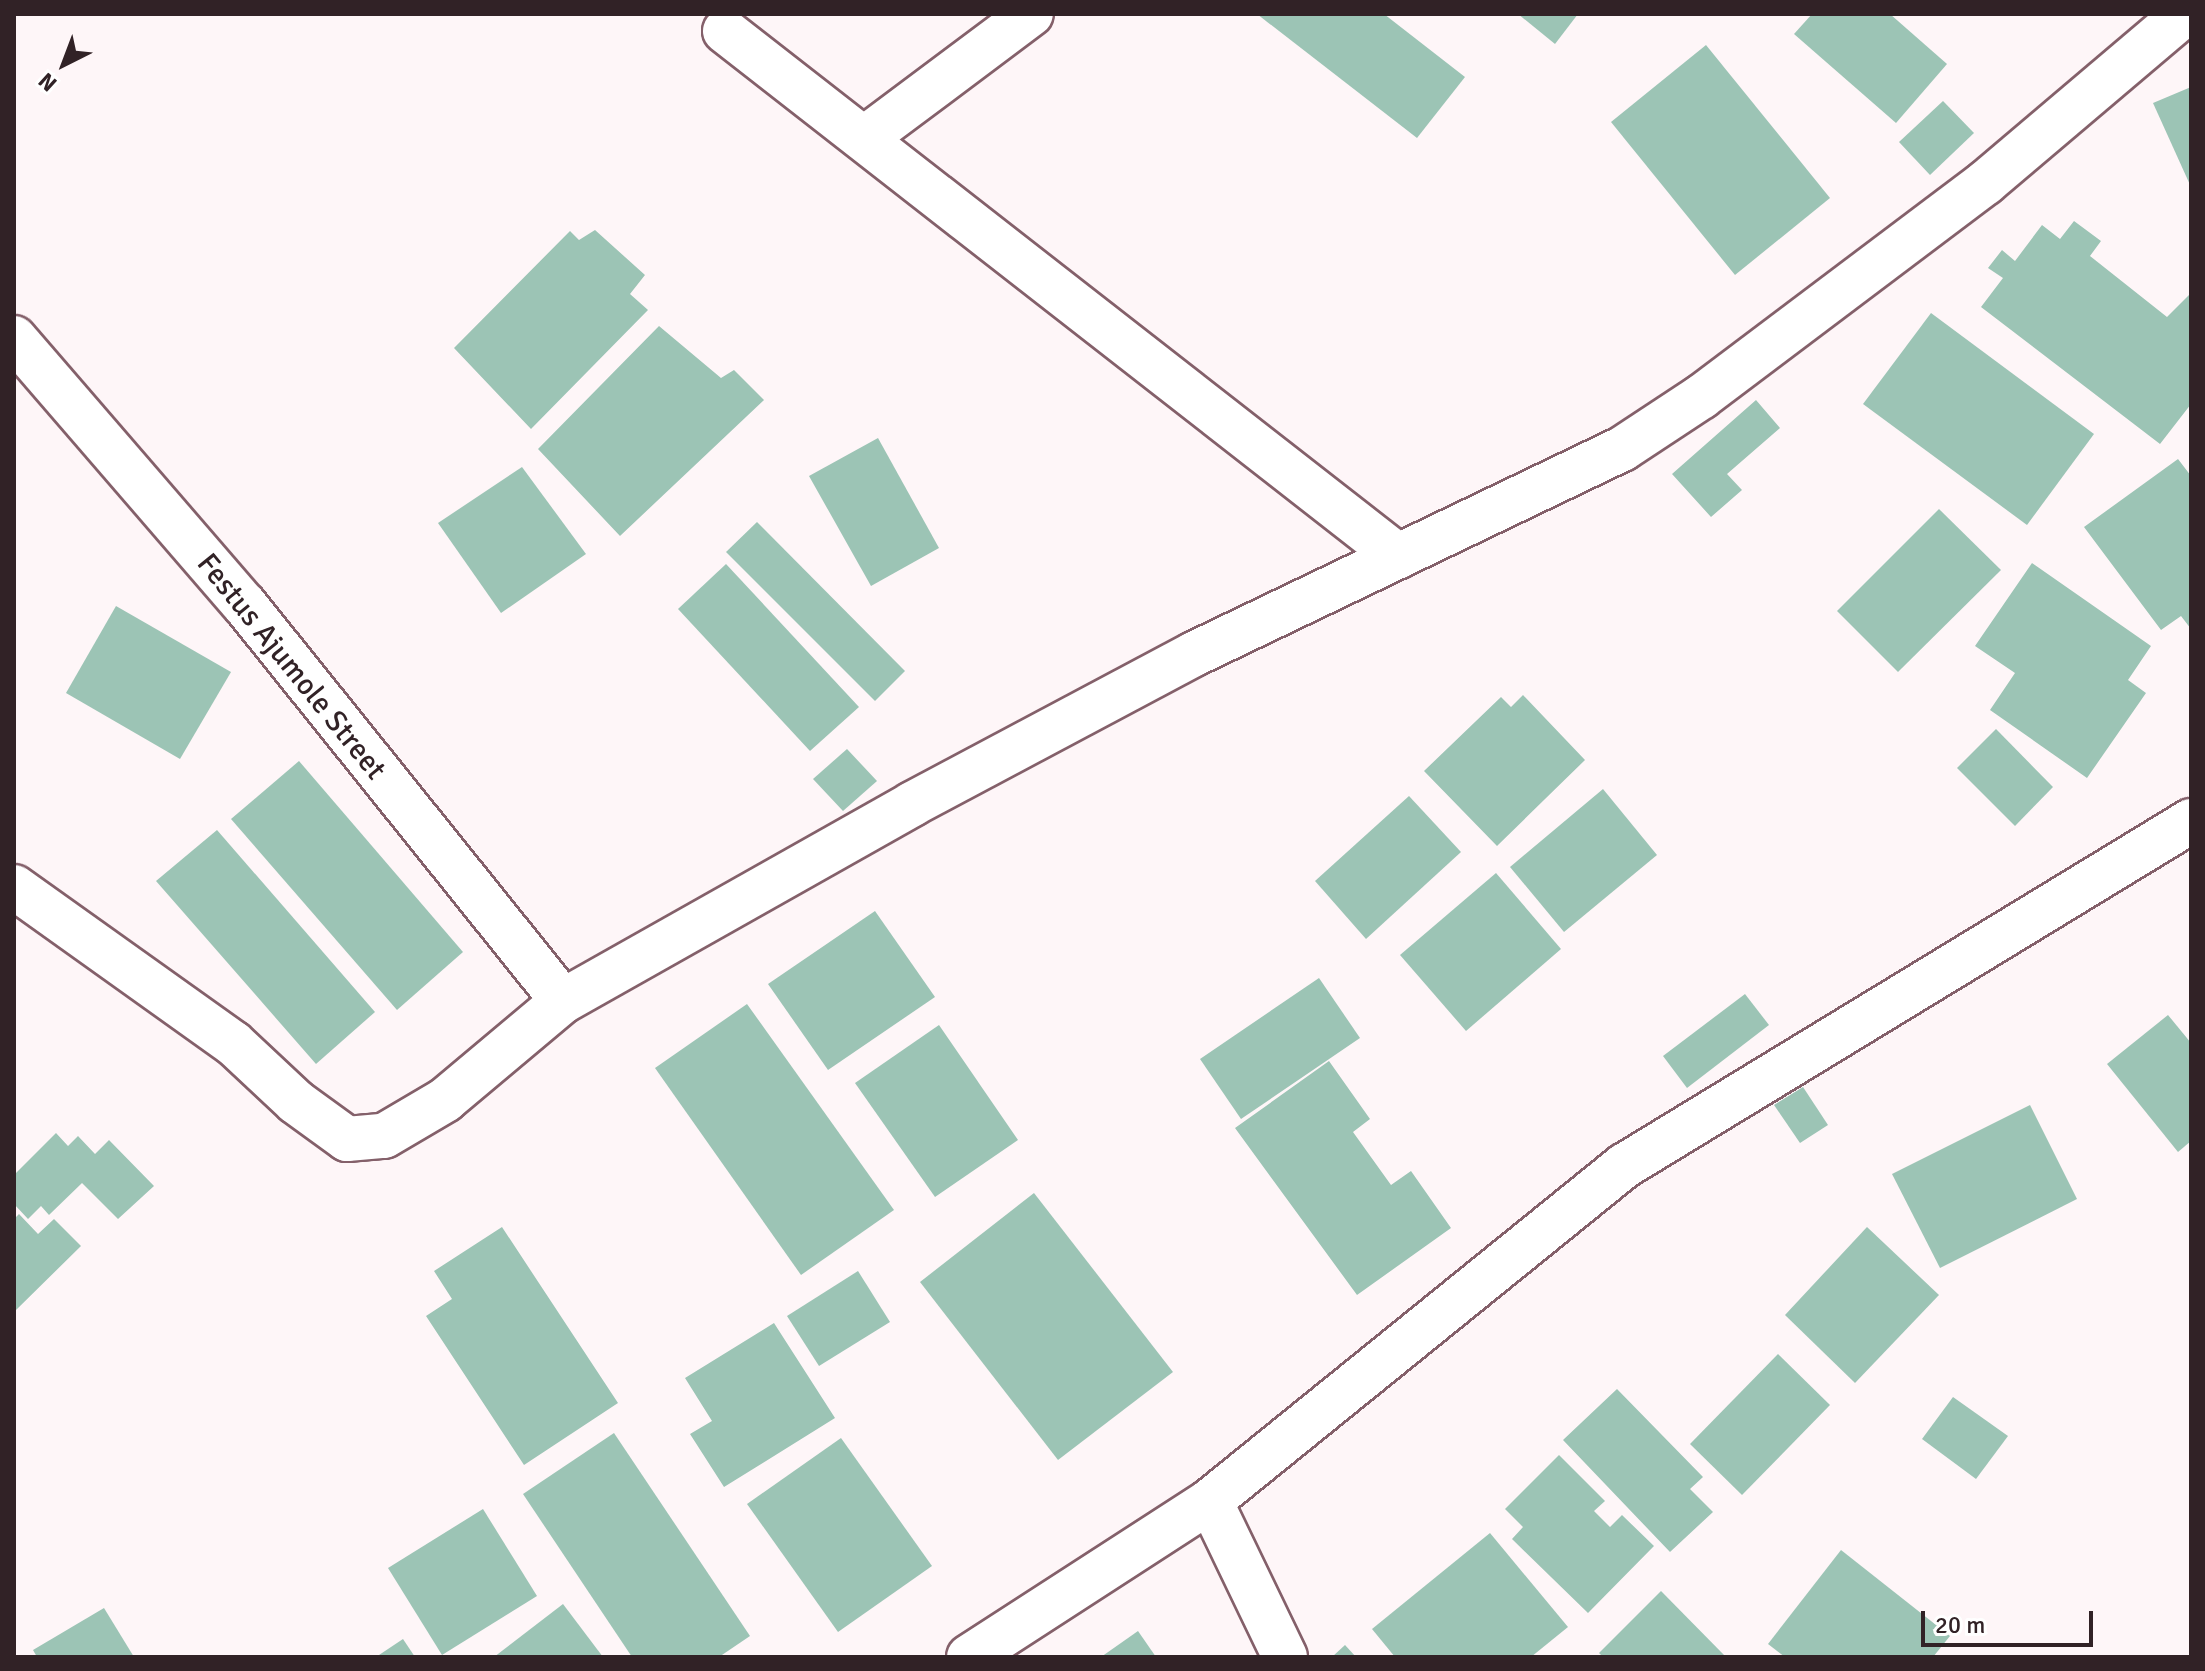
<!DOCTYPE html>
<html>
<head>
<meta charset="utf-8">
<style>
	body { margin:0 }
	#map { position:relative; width:2205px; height:1671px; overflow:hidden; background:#fef6f8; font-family:Signika,sans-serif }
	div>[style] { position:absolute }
	.building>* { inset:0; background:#9cc4b5 }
	.roads { filter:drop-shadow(2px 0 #84606a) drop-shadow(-2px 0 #84606a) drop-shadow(0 2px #84606a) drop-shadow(0 -2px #84606a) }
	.minor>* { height:44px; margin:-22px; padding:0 22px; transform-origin:22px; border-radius:22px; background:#fff }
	span { translate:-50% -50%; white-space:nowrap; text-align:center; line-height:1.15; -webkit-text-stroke:6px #fff; paint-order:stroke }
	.street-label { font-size:30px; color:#312226 }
	.frame { position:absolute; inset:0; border:16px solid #312226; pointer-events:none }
	.north { position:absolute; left:24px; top:24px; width:80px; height:80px; -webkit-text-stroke:6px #fff; paint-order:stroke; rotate:222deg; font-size:22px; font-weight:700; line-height:32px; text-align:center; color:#312226 }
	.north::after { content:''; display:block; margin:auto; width:28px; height:36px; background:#312226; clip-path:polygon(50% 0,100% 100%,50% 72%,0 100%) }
	.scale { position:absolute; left:1921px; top:1611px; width:172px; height:36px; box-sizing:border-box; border:4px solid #312226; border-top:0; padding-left:10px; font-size:24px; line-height:28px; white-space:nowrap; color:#312226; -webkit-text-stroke:6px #fff; paint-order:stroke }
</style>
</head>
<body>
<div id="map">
	<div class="building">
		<div style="clip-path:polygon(1257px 14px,1384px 14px,1465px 77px,1417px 138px)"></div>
		<div style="clip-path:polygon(1518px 14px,1578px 14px,1555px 44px)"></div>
		<div style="clip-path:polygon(1812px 14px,1890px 14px,1947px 64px,1896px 123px,1794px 34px)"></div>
		<div style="clip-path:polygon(1706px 45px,1830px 198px,1735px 275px,1611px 122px)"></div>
		<div style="clip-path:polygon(2191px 87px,2191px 187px,2153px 103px)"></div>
		<div style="clip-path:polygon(1943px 101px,1974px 133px,1930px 175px,1899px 142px)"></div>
		<div style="clip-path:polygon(2074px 221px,2101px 241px,2090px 256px,2167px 317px,2191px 293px,2191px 404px,2160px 444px,1981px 307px,2003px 278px,1988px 268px,2002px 250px,2015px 261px,2042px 225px,2060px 239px)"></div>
		<div style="clip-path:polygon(595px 230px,645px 275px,630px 294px,648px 310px,531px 429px,454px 348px,570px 231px,579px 240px)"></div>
		<div style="clip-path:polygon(1931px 313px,2094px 434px,2027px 525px,1863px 404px)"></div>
		<div style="clip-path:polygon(659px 326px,721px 378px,734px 370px,764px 400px,620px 536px,538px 449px)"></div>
		<div style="clip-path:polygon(1756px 400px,1780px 428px,1727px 474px,1742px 490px,1711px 517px,1672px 474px)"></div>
		<div style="clip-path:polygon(878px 438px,939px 548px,871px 586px,809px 476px)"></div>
		<div style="clip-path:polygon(2178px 459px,2191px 476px,2191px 629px,2181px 616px,2161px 630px,2084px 527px)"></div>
		<div style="clip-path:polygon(522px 467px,586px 554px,501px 613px,438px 523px)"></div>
		<div style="clip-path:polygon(1939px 509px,2001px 570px,1898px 672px,1837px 611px)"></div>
		<div style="clip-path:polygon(757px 522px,905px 671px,875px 701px,726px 552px)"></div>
		<div style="clip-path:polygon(2032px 563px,2151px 646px,2128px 680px,2146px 693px,2087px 778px,1990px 710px,2015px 673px,1975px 646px)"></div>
		<div style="clip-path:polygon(726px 564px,859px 707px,810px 751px,678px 609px)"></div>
		<div style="clip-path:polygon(116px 606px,231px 672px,180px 759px,66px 693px)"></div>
		<div style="clip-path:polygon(1523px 695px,1585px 760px,1497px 846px,1424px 771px,1501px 697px,1511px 707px)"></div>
		<div style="clip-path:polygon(1996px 729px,2053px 787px,2015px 826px,1957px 768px)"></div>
		<div style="clip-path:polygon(847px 749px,877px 781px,843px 811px,813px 779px)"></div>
		<div style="clip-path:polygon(299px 761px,463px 952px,397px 1010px,231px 819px)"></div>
		<div style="clip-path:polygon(1603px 789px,1657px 855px,1564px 932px,1510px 867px)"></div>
		<div style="clip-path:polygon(1409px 796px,1461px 852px,1366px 939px,1315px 881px)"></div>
		<div style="clip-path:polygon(217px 830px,375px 1012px,316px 1064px,156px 881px)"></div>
		<div style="clip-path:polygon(1496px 873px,1561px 949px,1466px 1031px,1400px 955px)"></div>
		<div style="clip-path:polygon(875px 911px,935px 997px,828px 1070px,768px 984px)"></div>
		<div style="clip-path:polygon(1319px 978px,1360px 1038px,1241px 1119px,1200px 1059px)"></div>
		<div style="clip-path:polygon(1745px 994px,1769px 1025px,1687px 1088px,1663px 1056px)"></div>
		<div style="clip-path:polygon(747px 1004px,894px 1210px,801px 1275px,655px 1068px)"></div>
		<div style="clip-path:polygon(2168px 1015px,2191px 1043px,2191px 1141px,2178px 1152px,2107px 1064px)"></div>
		<div style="clip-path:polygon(939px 1025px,1018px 1140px,935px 1197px,855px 1083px)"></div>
		<div style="clip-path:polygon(1329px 1061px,1370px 1119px,1353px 1132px,1391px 1185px,1411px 1171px,1451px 1228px,1357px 1295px,1235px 1128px)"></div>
		<div style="clip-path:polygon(1803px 1087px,1828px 1125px,1800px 1143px,1774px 1105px)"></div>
		<div style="clip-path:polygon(2030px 1105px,2077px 1199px,1940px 1268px,1892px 1174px)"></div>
		<div style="clip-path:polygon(56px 1133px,68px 1146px,78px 1136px,95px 1154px,109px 1140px,154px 1186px,118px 1219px,82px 1183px,49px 1215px,41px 1206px,28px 1219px,14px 1204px,14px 1175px)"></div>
		<div style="clip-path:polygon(1034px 1193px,1173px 1372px,1058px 1460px,920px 1282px)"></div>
		<div style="clip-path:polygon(19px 1214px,38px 1234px,54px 1219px,81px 1246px,14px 1312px,14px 1219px)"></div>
		<div style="clip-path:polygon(502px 1227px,618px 1403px,524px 1465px,426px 1316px,452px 1299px,434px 1271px)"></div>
		<div style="clip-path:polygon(1867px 1227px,1939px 1295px,1855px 1383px,1785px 1315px)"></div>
		<div style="clip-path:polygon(858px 1271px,890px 1322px,819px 1366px,787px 1316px)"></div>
		<div style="clip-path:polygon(774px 1323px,835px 1418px,724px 1487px,690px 1434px,712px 1421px,685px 1378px)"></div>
		<div style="clip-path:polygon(1778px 1354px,1830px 1405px,1742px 1495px,1690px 1444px)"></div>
		<div style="clip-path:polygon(1617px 1389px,1703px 1477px,1690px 1489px,1713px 1512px,1670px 1552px,1563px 1440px)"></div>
		<div style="clip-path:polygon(1953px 1397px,2008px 1436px,1976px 1479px,1922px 1439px)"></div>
		<div style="clip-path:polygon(614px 1433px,750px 1636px,719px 1657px,632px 1657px,523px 1494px)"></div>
		<div style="clip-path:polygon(841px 1438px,932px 1566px,838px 1632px,747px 1504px)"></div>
		<div style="clip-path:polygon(1559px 1455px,1605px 1501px,1594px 1511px,1610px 1527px,1622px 1515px,1654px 1546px,1588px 1613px,1512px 1539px,1523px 1527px,1505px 1509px)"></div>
		<div style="clip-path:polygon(483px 1509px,537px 1596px,442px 1655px,388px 1568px)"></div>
		<div style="clip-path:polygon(1490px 1533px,1568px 1627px,1531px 1657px,1395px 1657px,1372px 1629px)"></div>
		<div style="clip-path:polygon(1841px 1550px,1950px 1636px,1933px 1657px,1785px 1657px,1768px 1644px)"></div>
		<div style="clip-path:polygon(1661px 1591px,1726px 1657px,1603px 1657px,1599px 1653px)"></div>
		<div style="clip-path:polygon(563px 1604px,603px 1657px,494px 1657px)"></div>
		<div style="clip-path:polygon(104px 1608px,134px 1657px,37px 1657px,33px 1650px)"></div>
		<div style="clip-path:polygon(1138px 1631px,1156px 1657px,1101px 1657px)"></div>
		<div style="clip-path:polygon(403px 1639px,415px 1657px,376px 1657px)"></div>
		<div style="clip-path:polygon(1345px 1645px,1356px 1657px,1332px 1657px)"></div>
	</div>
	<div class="roads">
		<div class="minor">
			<div style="left:725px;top:31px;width:854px;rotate:37.96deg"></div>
			<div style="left:865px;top:138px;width:207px;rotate:-36.8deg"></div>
			<div style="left:14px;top:338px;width:352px;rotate:49.2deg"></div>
			<div style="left:244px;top:604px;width:509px;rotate:51.22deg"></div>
			<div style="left:14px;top:887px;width:269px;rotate:35.5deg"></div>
			<div style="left:233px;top:1043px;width:86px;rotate:43.1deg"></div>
			<div style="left:296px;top:1102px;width:63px;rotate:36deg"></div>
			<div style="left:347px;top:1139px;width:37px;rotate:-5deg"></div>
			<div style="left:384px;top:1136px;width:71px;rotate:-30.5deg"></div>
			<div style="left:445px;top:1100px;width:154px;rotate:-40deg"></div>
			<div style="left:563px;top:1001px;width:401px;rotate:-29.4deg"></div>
			<div style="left:912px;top:804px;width:319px;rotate:-28deg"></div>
			<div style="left:1194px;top:654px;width:475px;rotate:-25.6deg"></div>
			<div style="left:1622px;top:449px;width:95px;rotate:-33.4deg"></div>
			<div style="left:1701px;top:397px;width:356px;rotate:-37deg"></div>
			<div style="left:1985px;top:183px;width:261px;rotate:-40.3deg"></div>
			<div style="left:1210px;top:1501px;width:173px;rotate:64.3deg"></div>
			<div style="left:969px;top:1657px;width:287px;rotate:-32.9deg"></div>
			<div style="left:1210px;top:1501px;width:533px;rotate:-38.98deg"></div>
			<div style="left:1624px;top:1166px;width:664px;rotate:-31.32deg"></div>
		</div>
	</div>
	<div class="street-label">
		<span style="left:291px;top:667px;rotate:51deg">Festus Ajumole Street</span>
	</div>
	<div class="frame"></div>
	<div class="north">N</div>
	<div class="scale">20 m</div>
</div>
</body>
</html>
